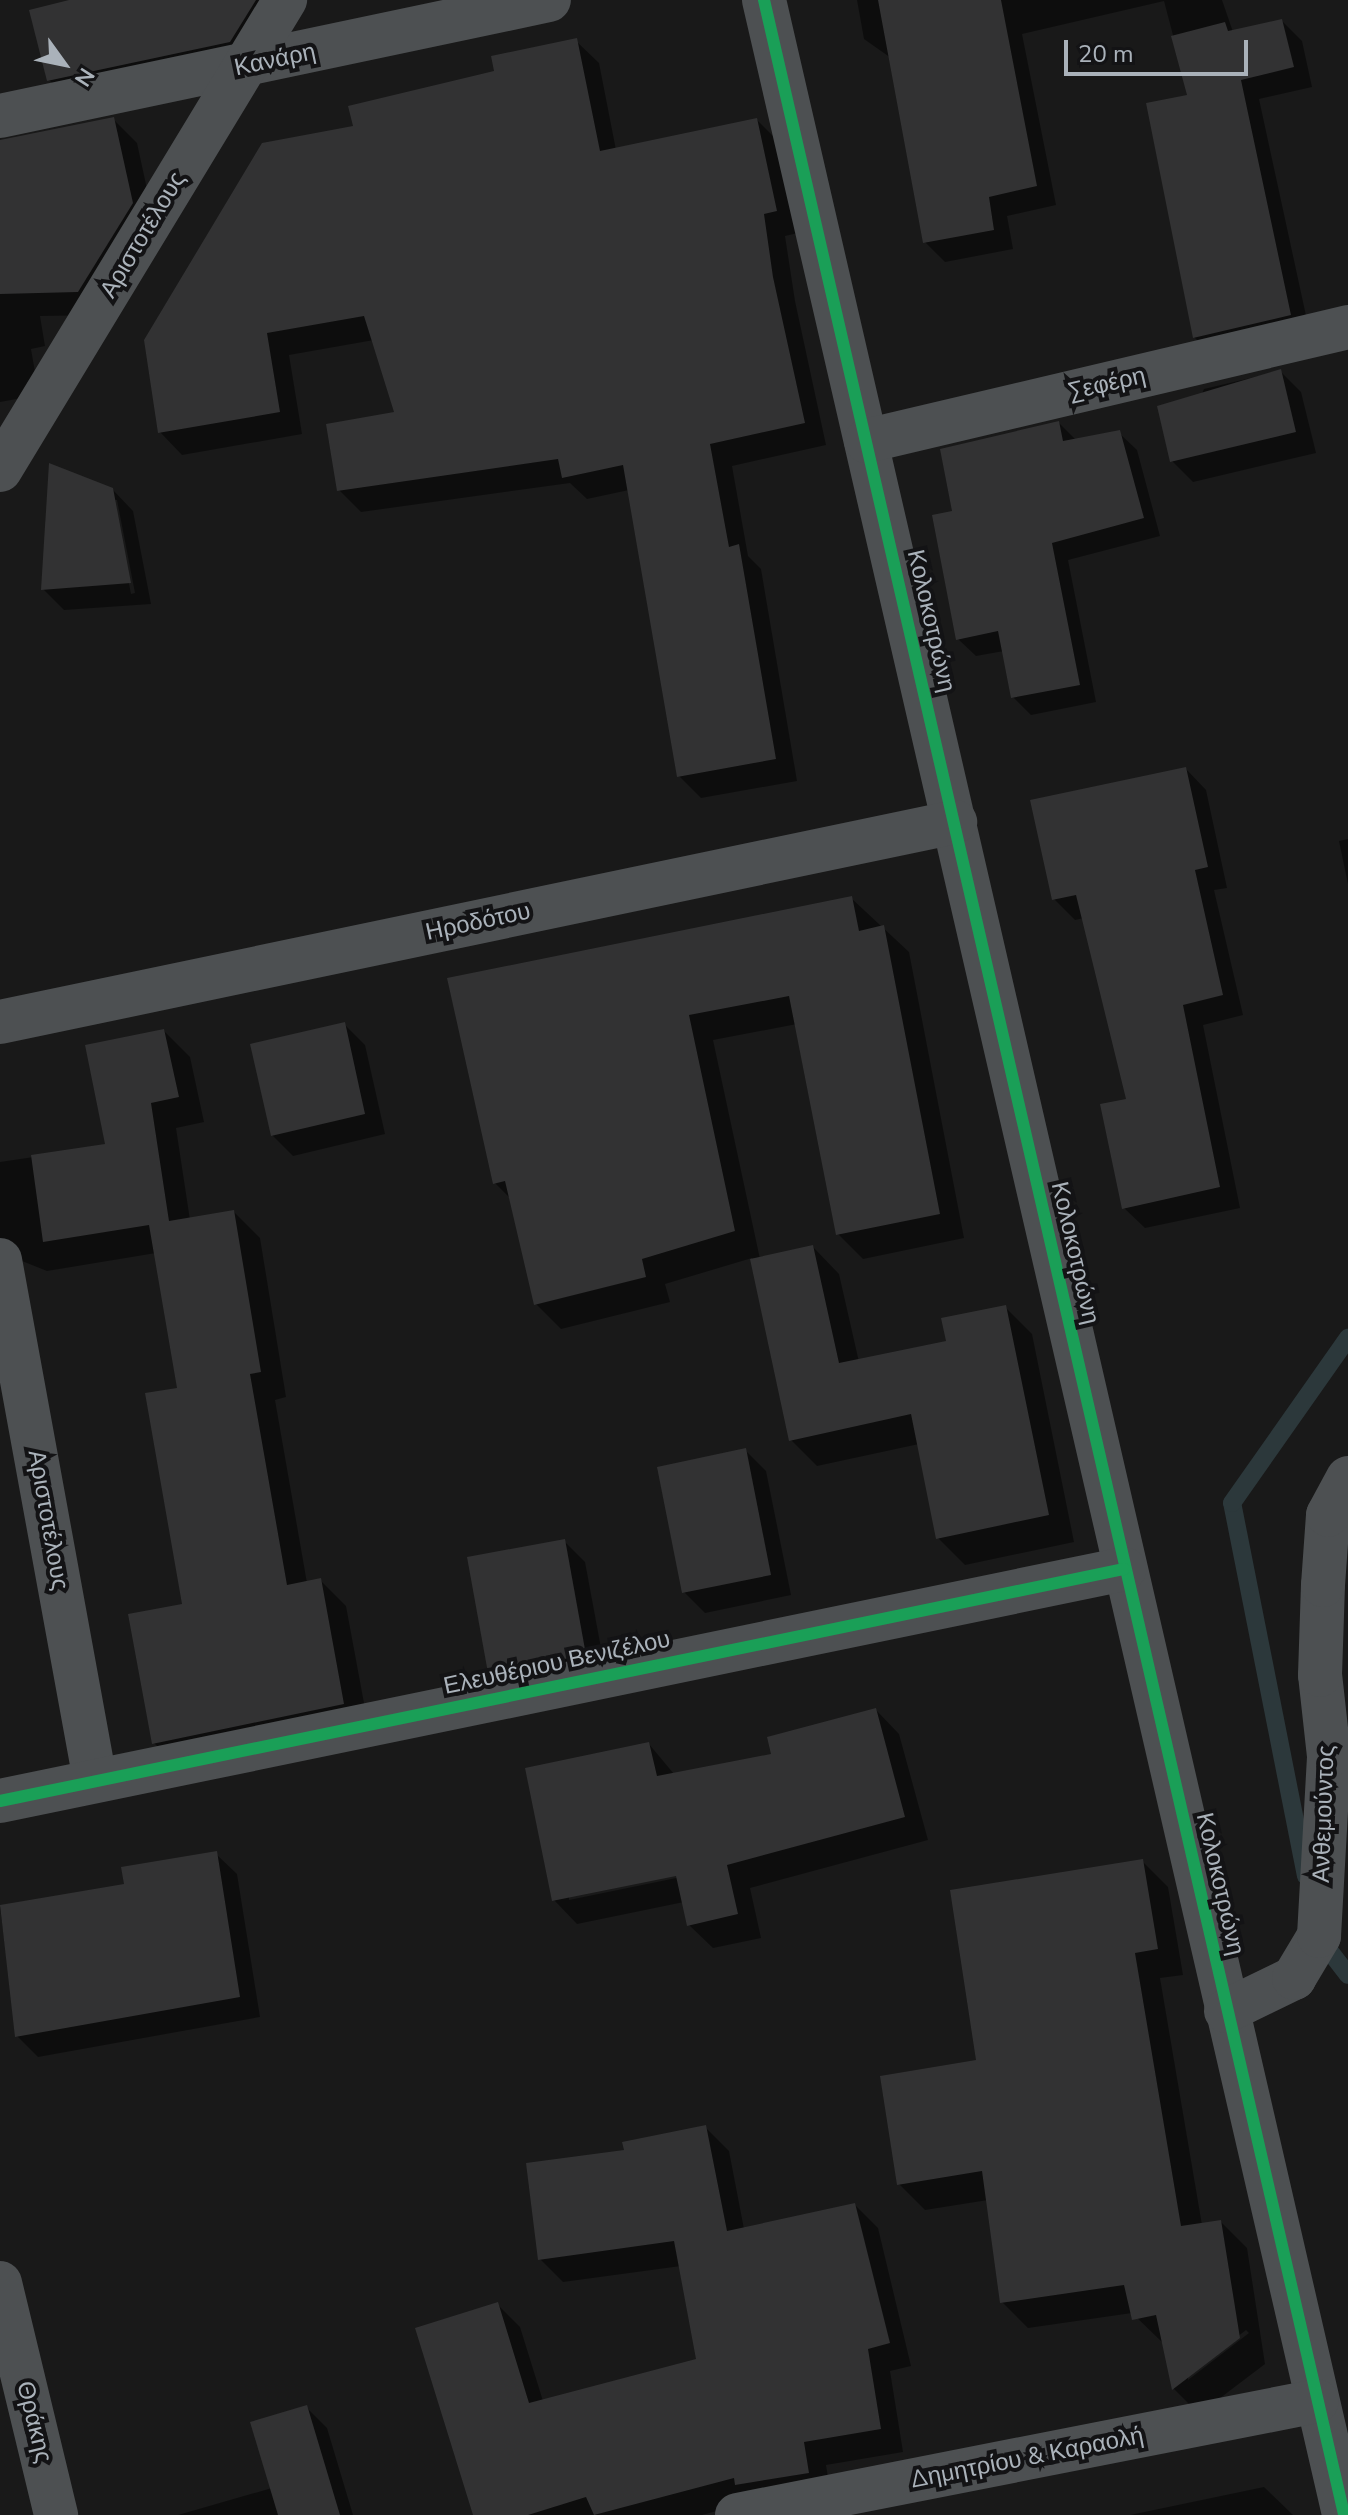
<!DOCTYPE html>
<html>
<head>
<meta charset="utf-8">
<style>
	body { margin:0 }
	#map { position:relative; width:1348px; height:2515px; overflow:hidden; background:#191919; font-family:"Nunito Sans",sans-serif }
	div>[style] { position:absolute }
	.shadow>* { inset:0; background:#0007 }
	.stream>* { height:18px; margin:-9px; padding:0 9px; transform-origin:9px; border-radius:9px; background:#2c383b }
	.building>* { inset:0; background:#323233 }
	.street>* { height:44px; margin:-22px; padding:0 22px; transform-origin:22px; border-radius:22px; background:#4d5052 }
	.cycleway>* { height:12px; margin:-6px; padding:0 6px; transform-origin:6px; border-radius:6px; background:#1a9f57 }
	span { translate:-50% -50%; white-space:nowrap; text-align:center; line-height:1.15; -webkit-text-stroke:8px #131315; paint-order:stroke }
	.street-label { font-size:24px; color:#aab2ba }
	.north { position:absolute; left:24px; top:24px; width:80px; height:80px; -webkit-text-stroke:6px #131315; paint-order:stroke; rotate:123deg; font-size:22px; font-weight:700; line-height:32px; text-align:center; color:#aab2ba }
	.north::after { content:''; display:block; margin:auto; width:28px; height:36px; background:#aab2ba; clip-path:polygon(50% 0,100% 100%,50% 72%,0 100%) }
	.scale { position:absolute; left:1064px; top:40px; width:184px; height:36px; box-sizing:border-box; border:4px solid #aab2ba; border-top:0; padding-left:10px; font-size:24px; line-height:28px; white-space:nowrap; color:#aab2ba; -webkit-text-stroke:6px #131315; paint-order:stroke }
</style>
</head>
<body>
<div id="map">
	<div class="shadow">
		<div style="clip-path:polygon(77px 0,295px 0,251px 62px,70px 101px,49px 80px)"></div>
		<div style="clip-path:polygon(857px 0,1222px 0,1233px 32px,1282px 21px,1302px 41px,1312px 87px,1259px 99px,1310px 334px,1214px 357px,1194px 337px,1189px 96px,1164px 1px,1022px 34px,1056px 205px,1007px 216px,1013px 249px,945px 262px,925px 242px,891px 58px,864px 39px)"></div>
		<div style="clip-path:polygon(576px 41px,599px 63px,616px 150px,757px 120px,779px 142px,798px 233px,785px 236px,795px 301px,826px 445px,732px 466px,748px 556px,761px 569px,797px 781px,701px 798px,679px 776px,629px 490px,587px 499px,570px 483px,361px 512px,339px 490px,397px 414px,374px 340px,289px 355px,302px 434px,182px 455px,160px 432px,356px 128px)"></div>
		<div style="clip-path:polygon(114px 120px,137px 143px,155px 226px,102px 315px,40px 316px,45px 346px,31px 349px,39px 395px,0 402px,0 174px)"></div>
		<div style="clip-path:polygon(1280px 371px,1301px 392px,1316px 453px,1193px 482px,1172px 461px,1204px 389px)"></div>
		<div style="clip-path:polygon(1059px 423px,1076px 440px,1119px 433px,1137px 450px,1160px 536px,1068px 560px,1096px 702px,1031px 715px,1013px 697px,1004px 651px,976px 656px,958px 639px,954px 513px)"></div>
		<div style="clip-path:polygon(evenodd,112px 489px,133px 511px,151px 604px,64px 610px,43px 589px,112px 489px,113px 500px,117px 500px,135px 593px,131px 594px,113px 500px)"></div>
		<div style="clip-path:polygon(1186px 769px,1206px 790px,1227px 888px,1214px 890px,1243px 1015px,1203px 1025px,1240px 1208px,1145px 1228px,1124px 1208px,1129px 1100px,1084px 918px,1075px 920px,1054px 899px)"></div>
		<div style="clip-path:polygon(1348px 839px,1348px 884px,1339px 841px)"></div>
		<div style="clip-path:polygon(851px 898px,909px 952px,964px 1238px,863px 1259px,838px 1234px,797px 1024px,713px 1040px,760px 1259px,813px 1247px,839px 1274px,859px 1362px,948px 1343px,1005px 1307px,1032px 1334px,1074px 1542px,965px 1565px,938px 1538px,919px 1444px,817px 1466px,791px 1440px,752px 1258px,665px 1284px,670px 1302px,561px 1329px,536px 1304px,512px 1200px,495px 1183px,450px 979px)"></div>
		<div style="clip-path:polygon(344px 1024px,365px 1045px,385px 1134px,293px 1156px,272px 1135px)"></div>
		<div style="clip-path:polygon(164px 1031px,190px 1057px,204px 1122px,176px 1128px,190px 1220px,234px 1212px,260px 1238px,286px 1397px,275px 1400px,307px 1583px,320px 1580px,346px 1606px,369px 1730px,180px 1769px,154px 1743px,184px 1606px,180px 1390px,156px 1253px,47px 1271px,22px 1261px,0 1275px,0 1162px,108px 1146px)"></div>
		<div style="clip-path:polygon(745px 1450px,766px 1471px,791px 1595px,705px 1613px,684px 1592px)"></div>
		<div style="clip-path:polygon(564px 1541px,585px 1562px,606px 1675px,510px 1693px,489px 1672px)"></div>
		<div style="clip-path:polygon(evenodd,876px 1710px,899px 1734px,928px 1840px,750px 1888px,761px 1938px,713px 1948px,689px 1925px,684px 1902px,577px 1924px,554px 1900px,649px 1744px,674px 1774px,774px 1756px,876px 1710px,685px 1872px,686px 1876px,569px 1900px,569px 1896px,685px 1872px)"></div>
		<div style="clip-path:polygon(216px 1854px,237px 1874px,260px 2017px,38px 2057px,17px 2036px,0 1907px,126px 1886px)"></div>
		<div style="clip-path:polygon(evenodd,1142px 1861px,1168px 1887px,1183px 1975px,1160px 1978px,1202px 2225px,1221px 2222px,1247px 2248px,1265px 2364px,1199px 2414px,1174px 2389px,1164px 2344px,1132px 2313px,1028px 2328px,1002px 2302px,988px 2200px,925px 2210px,899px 2184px,978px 2062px,1142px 1861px,1246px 2330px,1249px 2333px,1188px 2380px,1188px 2375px,1246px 2330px)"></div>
		<div style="clip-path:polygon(706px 2128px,729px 2151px,744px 2229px,855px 2205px,878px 2228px,911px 2366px,890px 2371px,903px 2452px,826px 2465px,831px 2495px,754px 2501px,702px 2515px,475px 2515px,497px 2304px,520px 2327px,543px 2401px,699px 2360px,681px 2266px,563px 2282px,540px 2259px,626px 2151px)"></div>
		<div style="clip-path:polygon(306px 2407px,327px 2428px,353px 2515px,178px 2515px,272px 2488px)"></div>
		<div style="clip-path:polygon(1264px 2487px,1293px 2515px,1130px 2515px)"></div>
	</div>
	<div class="stream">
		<div style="left:1306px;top:1876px;width:380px;rotate:-101.2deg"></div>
		<div style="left:1232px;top:1503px;width:202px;rotate:-54.9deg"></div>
		<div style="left:1318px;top:1936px;width:49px;rotate:52.4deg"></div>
	</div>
	<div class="building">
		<div style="clip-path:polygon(69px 0,256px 0,230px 42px,47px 81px,29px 10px)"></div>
		<div style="clip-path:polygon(878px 0,1001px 0,1037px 186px,989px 197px,994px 230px,923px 243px)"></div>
		<div style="clip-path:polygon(1282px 19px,1294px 67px,1241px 80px,1291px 315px,1193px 338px,1146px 103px,1187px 95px,1171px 36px,1225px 22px,1228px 31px)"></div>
		<div style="clip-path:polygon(577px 38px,600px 151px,757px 118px,777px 211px,764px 214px,773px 277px,805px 423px,710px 444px,729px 547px,739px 544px,776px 759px,677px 777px,623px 465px,562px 478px,558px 459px,337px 491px,326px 424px,394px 412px,364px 316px,267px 333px,280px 412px,158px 433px,144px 340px,262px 143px,353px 126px,348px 106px,494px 71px,491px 56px)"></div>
		<div style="clip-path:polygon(114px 117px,133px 203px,78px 292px,0 294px,0 140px)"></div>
		<div style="clip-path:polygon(1281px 369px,1296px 432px,1170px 462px,1157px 406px)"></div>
		<div style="clip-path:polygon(1059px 421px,1063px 441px,1120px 430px,1144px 518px,1052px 543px,1080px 685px,1011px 698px,998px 631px,956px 640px,932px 515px,952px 511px,940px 449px)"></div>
		<div style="clip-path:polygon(49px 463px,113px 488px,131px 583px,41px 590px)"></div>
		<div style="clip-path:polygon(1186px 767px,1208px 867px,1195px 870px,1223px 995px,1183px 1005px,1220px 1187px,1122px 1209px,1100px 1104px,1126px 1099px,1076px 895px,1052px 900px,1030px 800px)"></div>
		<div style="clip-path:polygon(852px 896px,859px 931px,884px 925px,940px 1214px,836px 1235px,789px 996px,689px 1015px,735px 1231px,642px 1259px,646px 1277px,534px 1305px,505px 1181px,493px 1184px,447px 978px)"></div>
		<div style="clip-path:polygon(345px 1022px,365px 1114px,271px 1136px,250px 1044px)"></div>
		<div style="clip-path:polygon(164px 1029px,179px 1097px,151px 1103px,169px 1221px,234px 1210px,261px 1372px,250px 1374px,287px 1585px,321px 1578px,344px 1704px,152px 1744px,128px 1614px,182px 1604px,145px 1393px,177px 1388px,149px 1225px,43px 1242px,31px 1155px,105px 1144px,85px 1045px)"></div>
		<div style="clip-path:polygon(813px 1245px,839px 1363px,946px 1341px,941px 1318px,1006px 1305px,1049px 1515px,936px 1539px,911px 1414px,789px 1441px,750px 1259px)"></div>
		<div style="clip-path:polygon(746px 1448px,771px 1575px,682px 1593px,657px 1467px)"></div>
		<div style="clip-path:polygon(565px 1539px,586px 1655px,488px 1673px,467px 1557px)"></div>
		<div style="clip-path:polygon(876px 1708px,905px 1817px,727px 1865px,738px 1914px,687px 1926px,676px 1876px,552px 1901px,525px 1768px,649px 1742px,657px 1776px,771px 1754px,767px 1737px)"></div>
		<div style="clip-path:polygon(217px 1851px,240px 1997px,15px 2037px,0 1905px,124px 1884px,121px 1867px)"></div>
		<div style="clip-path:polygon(1143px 1859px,1158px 1949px,1135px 1953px,1181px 2226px,1221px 2220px,1240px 2338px,1172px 2390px,1156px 2315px,1132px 2320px,1124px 2285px,1000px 2303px,982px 2171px,897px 2185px,880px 2076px,976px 2060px,950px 1890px)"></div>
		<div style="clip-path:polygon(706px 2125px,727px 2231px,855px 2203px,890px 2343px,868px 2349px,881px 2429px,804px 2442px,809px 2473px,735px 2485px,734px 2478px,594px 2515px,586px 2497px,528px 2515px,473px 2515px,415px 2328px,498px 2302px,529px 2403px,696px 2359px,674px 2241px,538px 2260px,526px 2163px,624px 2150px,622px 2142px)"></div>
		<div style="clip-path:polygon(307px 2405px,340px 2515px,278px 2515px,250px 2422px)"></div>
	</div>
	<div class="street">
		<div style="left:764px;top:0;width:2581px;rotate:77.01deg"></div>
		<div style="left:0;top:116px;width:561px;rotate:-11.93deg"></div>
		<div style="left:866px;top:441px;width:495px;rotate:-13.3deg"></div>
		<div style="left:0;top:470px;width:550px;rotate:-58.77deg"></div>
		<div style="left:0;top:1022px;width:976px;rotate:-11.83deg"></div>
		<div style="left:0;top:1260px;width:529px;rotate:79.65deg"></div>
		<div style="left:0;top:1801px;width:1148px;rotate:-11.66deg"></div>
		<div style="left:1226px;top:2011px;width:76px;rotate:-25.9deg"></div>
		<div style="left:1294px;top:1978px;width:49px;rotate:-59.2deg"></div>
		<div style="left:1319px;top:1936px;width:180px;rotate:-86.8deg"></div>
		<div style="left:1329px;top:1756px;width:81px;rotate:-96.3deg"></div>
		<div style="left:1320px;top:1675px;width:90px;rotate:-88.1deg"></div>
		<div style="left:1323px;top:1585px;width:70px;rotate:-85.9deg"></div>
		<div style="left:1328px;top:1515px;width:42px;rotate:-61.6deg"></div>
		<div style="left:0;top:2283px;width:239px;rotate:76.4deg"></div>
		<div style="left:737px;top:2515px;width:591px;rotate:-11.12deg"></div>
	</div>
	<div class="cycleway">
		<div style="left:764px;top:0;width:2581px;rotate:77.01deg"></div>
		<div style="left:0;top:1801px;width:1148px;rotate:-11.66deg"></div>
	</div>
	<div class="street-label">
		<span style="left:275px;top:60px;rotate:-12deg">Κανάρη</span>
		<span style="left:143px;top:235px;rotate:-59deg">Αριστοτέλους</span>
		<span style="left:1107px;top:384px;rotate:-13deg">Σεφέρη</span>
		<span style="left:931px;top:621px;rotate:77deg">Κολοκοτρώνη</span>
		<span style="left:478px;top:922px;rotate:-12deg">Ηροδότου</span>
		<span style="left:1075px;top:1253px;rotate:77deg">Κολοκοτρώνη</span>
		<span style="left:48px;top:1520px;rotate:80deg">Αριστοτέλους</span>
		<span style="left:557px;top:1663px;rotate:-12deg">Ελευθέριου Βενιζέλου</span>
		<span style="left:1324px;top:1814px;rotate:-88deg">Ανθεμούντος</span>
		<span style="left:1220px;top:1884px;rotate:77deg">Κολοκοτρώνη</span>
		<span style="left:34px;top:2422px;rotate:76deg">Θράκης</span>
		<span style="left:1027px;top:2458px;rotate:-11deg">Δημητρίου &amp; Καραολή</span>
	</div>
	<div class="north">N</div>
	<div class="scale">20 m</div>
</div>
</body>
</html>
